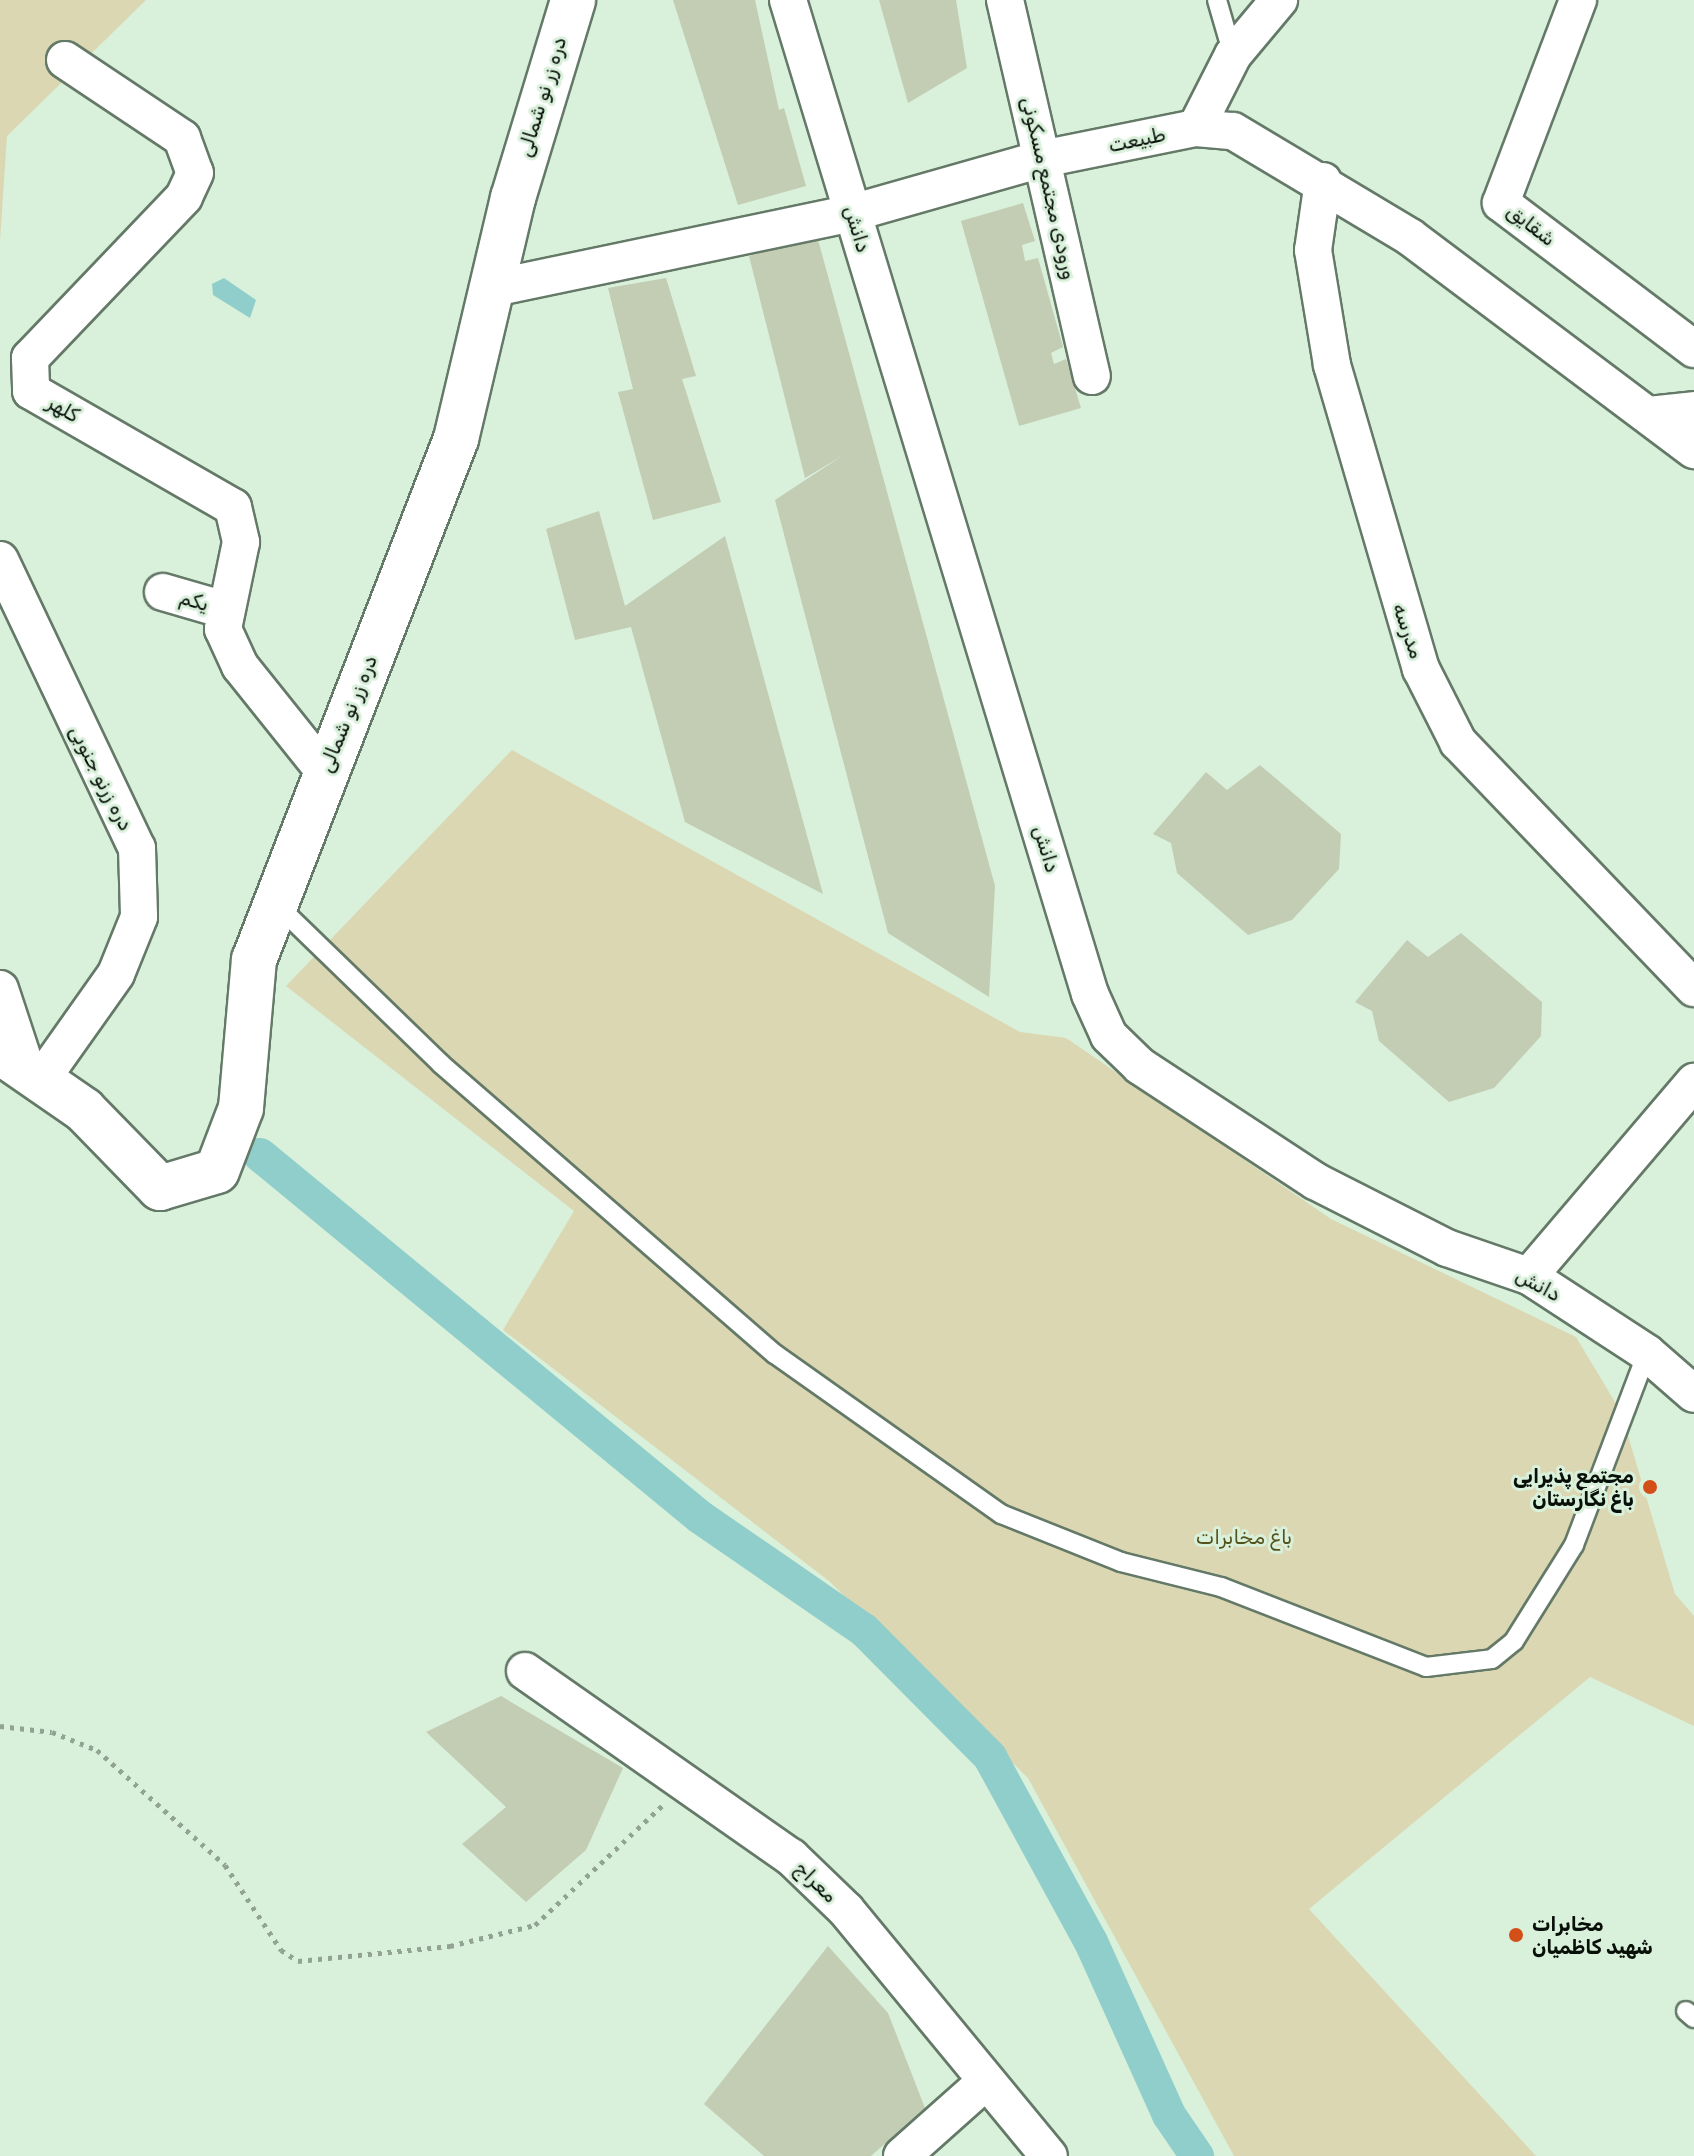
<!DOCTYPE html>
<html>
<head>
<meta charset="utf-8">
<style>
	body { margin:0 }
	#map { position:relative; width:1694px; height:2156px; overflow:hidden; background:#d9f0db; font-family:Rubik,"Noto Sans Arabic",sans-serif }
	div>[style] { position:absolute }
	.green>* { inset:0; background:#dad7b2 }
	.water>* { inset:0; background:#90cecb }
	.canal>* { height:34px; margin:-17px; padding:0 17px; transform-origin:17px; border-radius:17px; background:#90cecb }
	.building>* { inset:0; background:#c2cdb4 }
	.path>* { height:5px; margin-top:-2.5px; transform-origin:0; background:repeating-linear-gradient(90deg,#92a393 0 4px,transparent 0 10px) }
	.roads { filter:drop-shadow(2px 0 #647967) drop-shadow(-2px 0 #647967) drop-shadow(0 2px #647967) drop-shadow(0 -2px #647967) }
	.lane>* { height:18px; margin:-9px; padding:0 9px; transform-origin:9px; border-radius:9px; background:#fff }
	.street>* { height:36px; margin:-18px; padding:0 18px; transform-origin:18px; border-radius:18px; background:#fff }
	.secondary>* { height:44px; margin:-22px; padding:0 22px; transform-origin:22px; border-radius:22px; background:#fff }
	.dots>* { width:22px; height:22px; translate:-50% -50%; box-sizing:border-box; border:4px solid #d9f0db; border-radius:50% }
	span { translate:-50% -50%; white-space:nowrap; text-align:center; line-height:1.15; -webkit-text-stroke:6px #d9f0db; paint-order:stroke }
	.street-label { font-size:20px; color:#081009 }
	.poi-label { font-size:20px; color:#081009; font-weight:700 }
	.right { translate:-100% -50%; text-align:right }
	.left { translate:0 -50%; text-align:left }
	.park-label { font-size:20px; color:#56521b }
</style>
</head>
<body>
<div id="map">
	<div class="green">
		<div style="clip-path:polygon(0 0,146px 0,7px 136px,0 241px)"></div>
		<div style="clip-path:polygon(512px 750px,1020px 1032px,1066px 1038px,1331px 1219px,1576px 1337px,1621px 1412px,1675px 1594px,1694px 1616px,1694px 1726px,1590px 1677px,1309px 1909px,1536px 2156px,1234px 2156px,1028px 1778px,829px 1581px,503px 1330px,574px 1211px,286px 986px)"></div>
	</div>
	<div class="water">
		<div style="clip-path:polygon(224px 278px,256px 300px,250px 318px,213px 295px,212px 284px)"></div>
	</div>
	<div class="canal">
		<div style="left:260px;top:1155px;width:570px;rotate:39.45deg"></div>
		<div style="left:700px;top:1517px;width:199px;rotate:34.6deg"></div>
		<div style="left:864px;top:1630px;width:179px;rotate:45.2deg"></div>
		<div style="left:990px;top:1757px;width:211px;rotate:61.4deg"></div>
		<div style="left:1091px;top:1942px;width:190px;rotate:65.7deg"></div>
		<div style="left:1169px;top:2115px;width:50px;rotate:55.7deg"></div>
	</div>
	<div class="building">
		<div style="clip-path:polygon(673px 0,755px 0,779px 110px,784px 108px,806px 186px,738px 205px)"></div>
		<div style="clip-path:polygon(879px 0,956px 0,967px 68px,908px 103px)"></div>
		<div style="clip-path:polygon(1023px 203px,1035px 241px,1022px 245px,1025px 261px,1038px 258px,1063px 347px,1051px 353px,1054px 364px,1066px 359px,1081px 408px,1019px 426px,961px 221px)"></div>
		<div style="clip-path:polygon(817px 236px,995px 886px,989px 997px,888px 933px,775px 500px,842px 456px,805px 478px,749px 256px)"></div>
		<div style="clip-path:polygon(666px 278px,696px 376px,682px 379px,721px 502px,653px 520px,618px 392px,633px 389px,608px 288px)"></div>
		<div style="clip-path:polygon(599px 511px,625px 606px,725px 536px,823px 894px,685px 822px,631px 627px,575px 640px,546px 529px)"></div>
		<div style="clip-path:polygon(1260px 765px,1341px 834px,1339px 869px,1292px 920px,1248px 935px,1177px 873px,1171px 843px,1153px 834px,1206px 772px,1227px 790px)"></div>
		<div style="clip-path:polygon(1461px 933px,1542px 1002px,1541px 1036px,1494px 1088px,1449px 1102px,1379px 1041px,1372px 1011px,1355px 1002px,1407px 940px,1428px 957px)"></div>
		<div style="clip-path:polygon(501px 1696px,623px 1768px,586px 1850px,526px 1902px,462px 1844px,506px 1807px,426px 1732px)"></div>
		<div style="clip-path:polygon(828px 1946px,888px 2013px,925px 2108px,871px 2156px,764px 2156px,704px 2104px)"></div>
	</div>
	<div class="path">
		<div style="left:0;top:1726px;width:52px;rotate:6.6deg"></div>
		<div style="left:52px;top:1732px;width:48px;rotate:21.8deg"></div>
		<div style="left:97px;top:1750px;width:172px;rotate:41.9deg"></div>
		<div style="left:225px;top:1865px;width:102px;rotate:56.6deg"></div>
		<div style="left:281px;top:1950px;width:20px;rotate:33deg"></div>
		<div style="left:298px;top:1961px;width:153px;rotate:-5.6deg"></div>
		<div style="left:450px;top:1946px;width:88px;rotate:-13.9deg"></div>
		<div style="left:535px;top:1925px;width:175px;rotate:-43.2deg"></div>
	</div>
	<div class="roads">
		<div class="lane">
			<div style="left:1217px;top:0;width:57px;rotate:73.8deg"></div>
			<div style="left:275px;top:903px;width:231px;rotate:44.1deg"></div>
			<div style="left:441px;top:1064px;width:442px;rotate:41deg"></div>
			<div style="left:775px;top:1354px;width:277px;rotate:35.3deg"></div>
			<div style="left:1001px;top:1514px;width:129px;rotate:21.8deg"></div>
			<div style="left:1121px;top:1562px;width:103px;rotate:14deg"></div>
			<div style="left:1221px;top:1587px;width:220px;rotate:21.3deg"></div>
			<div style="left:1426px;top:1667px;width:66px;rotate:-6.9deg"></div>
			<div style="left:1492px;top:1659px;width:28px;rotate:-39deg"></div>
			<div style="left:1514px;top:1641px;width:113px;rotate:-58deg"></div>
			<div style="left:1574px;top:1545px;width:205px;rotate:-69.2deg"></div>
			<div style="left:1686px;top:2011px;width:11px;rotate:41deg"></div>
		</div>
		<div class="street">
			<div style="left:788px;top:0;width:1039px;rotate:73.1deg"></div>
			<div style="left:1090px;top:994px;width:46px;rotate:65.7deg"></div>
			<div style="left:1109px;top:1036px;width:43px;rotate:44.1deg"></div>
			<div style="left:1140px;top:1066px;width:209px;rotate:33.3deg"></div>
			<div style="left:1315px;top:1181px;width:148px;rotate:26.9deg"></div>
			<div style="left:1447px;top:1248px;width:87px;rotate:18.9deg"></div>
			<div style="left:1529px;top:1276px;width:141px;rotate:33.1deg"></div>
			<div style="left:1647px;top:1353px;width:62px;rotate:41.1deg"></div>
			<div style="left:1005px;top:0;width:386px;rotate:77deg"></div>
			<div style="left:1578px;top:0;width:217px;rotate:110.8deg"></div>
			<div style="left:1501px;top:203px;width:242px;rotate:37.1deg"></div>
			<div style="left:65px;top:60px;width:141px;rotate:33.7deg"></div>
			<div style="left:182px;top:138px;width:37px;rotate:70deg"></div>
			<div style="left:195px;top:173px;width:26px;rotate:115deg"></div>
			<div style="left:184px;top:197px;width:223px;rotate:133.7deg"></div>
			<div style="left:30px;top:358px;width:33px;rotate:88deg"></div>
			<div style="left:31px;top:391px;width:233px;rotate:29.9deg"></div>
			<div style="left:233px;top:507px;width:36px;rotate:77deg"></div>
			<div style="left:241px;top:542px;width:89px;rotate:101.7deg"></div>
			<div style="left:223px;top:629px;width:41px;rotate:65.3deg"></div>
			<div style="left:240px;top:666px;width:136px;rotate:51.3deg"></div>
			<div style="left:1196px;top:128px;width:82px;rotate:-63.1deg"></div>
			<div style="left:1233px;top:55px;width:72px;rotate:-50.1deg"></div>
			<div style="left:1323px;top:181px;width:70px;rotate:98.2deg"></div>
			<div style="left:1313px;top:250px;width:117px;rotate:80.6deg"></div>
			<div style="left:1332px;top:365px;width:317px;rotate:73.7deg"></div>
			<div style="left:1421px;top:669px;width:82px;rotate:63.1deg"></div>
			<div style="left:1458px;top:742px;width:341px;rotate:46.2deg"></div>
			<div style="left:494px;top:288px;width:366px;rotate:-11.8deg"></div>
			<div style="left:852px;top:213px;width:198px;rotate:-15.9deg"></div>
			<div style="left:1042px;top:159px;width:157px;rotate:-11.4deg"></div>
			<div style="left:1196px;top:128px;width:37px;rotate:5deg"></div>
			<div style="left:1233px;top:131px;width:206px;rotate:30.9deg"></div>
			<div style="left:1410px;top:237px;width:355px;rotate:36.9deg"></div>
			<div style="left:1649px;top:415px;width:45px;rotate:-6.3deg"></div>
			<div style="left:0;top:560px;width:319px;rotate:64.6deg"></div>
			<div style="left:137px;top:848px;width:69px;rotate:88.3deg"></div>
			<div style="left:139px;top:917px;width:61px;rotate:112deg"></div>
			<div style="left:116px;top:974px;width:126px;rotate:125.3deg"></div>
			<div style="left:163px;top:592px;width:65px;rotate:16.2deg"></div>
			<div style="left:0;top:989px;width:77px;rotate:71.8deg"></div>
			<div style="left:1529px;top:1276px;width:255px;rotate:-49.6deg"></div>
			<div style="left:525px;top:1671px;width:325px;rotate:35deg"></div>
			<div style="left:791px;top:1857px;width:76px;rotate:43.9deg"></div>
			<div style="left:846px;top:1910px;width:319px;rotate:50.5deg"></div>
			<div style="left:902px;top:2156px;width:110px;rotate:-41.7deg"></div>
		</div>
		<div class="secondary">
			<div style="left:0;top:1052px;width:102px;rotate:34.6deg"></div>
			<div style="left:84px;top:1110px;width:109px;rotate:45.7deg"></div>
			<div style="left:160px;top:1188px;width:59px;rotate:-16.6deg"></div>
			<div style="left:217px;top:1171px;width:67px;rotate:-69.1deg"></div>
			<div style="left:241px;top:1108px;width:149px;rotate:-85deg"></div>
			<div style="left:254px;top:960px;width:559px;rotate:-68.81deg"></div>
			<div style="left:456px;top:439px;width:248px;rotate:-76.7deg"></div>
			<div style="left:513px;top:198px;width:207px;rotate:-73.1deg"></div>
		</div>
	</div>
	<div class="dots">
		<div style="left:1650px;top:1487px;background:#d44e18"></div>
		<div style="left:1516px;top:1935px;background:#d44e18"></div>
	</div>
	<div class="street-label">
		<span style="left:542px;top:97px;rotate:-73deg">دره زر نو شمالی</span>
		<span style="left:1137px;top:140px;rotate:-12deg">طبیعت</span>
		<span style="left:1049px;top:188px;rotate:77deg">ورودی مجتمع مسکونی</span>
		<span style="left:1531px;top:225px;rotate:38deg">شقایق</span>
		<span style="left:857px;top:229px;rotate:73deg">دانش</span>
		<span style="left:63px;top:409px;rotate:30deg">کلهر</span>
		<span style="left:194px;top:601px;rotate:16deg">یکم</span>
		<span style="left:1408px;top:631px;rotate:71deg">مدرسه</span>
		<span style="left:348px;top:714px;rotate:-68deg">دره زر نو شمالی</span>
		<span style="left:101px;top:778px;rotate:63deg">دره زرنو جنوبی</span>
		<span style="left:1046px;top:849px;rotate:73deg">دانش</span>
		<span style="left:1538px;top:1285px;rotate:28deg">دانش</span>
		<span style="left:816px;top:1882px;rotate:44deg">معراج</span>
	</div>
	<div class="poi-label">
		<span class="right" style="left:1634px;top:1488px">مجتمع پذیرایی<br>باغ نگارستان</span>
		<span class="left" style="left:1532px;top:1936px">مخابرات<br>شهید کاظمیان</span>
	</div>
	<div class="park-label">
		<span style="left:1244px;top:1537px">باغ مخابرات</span>
	</div>
</div>
</body>
</html>
